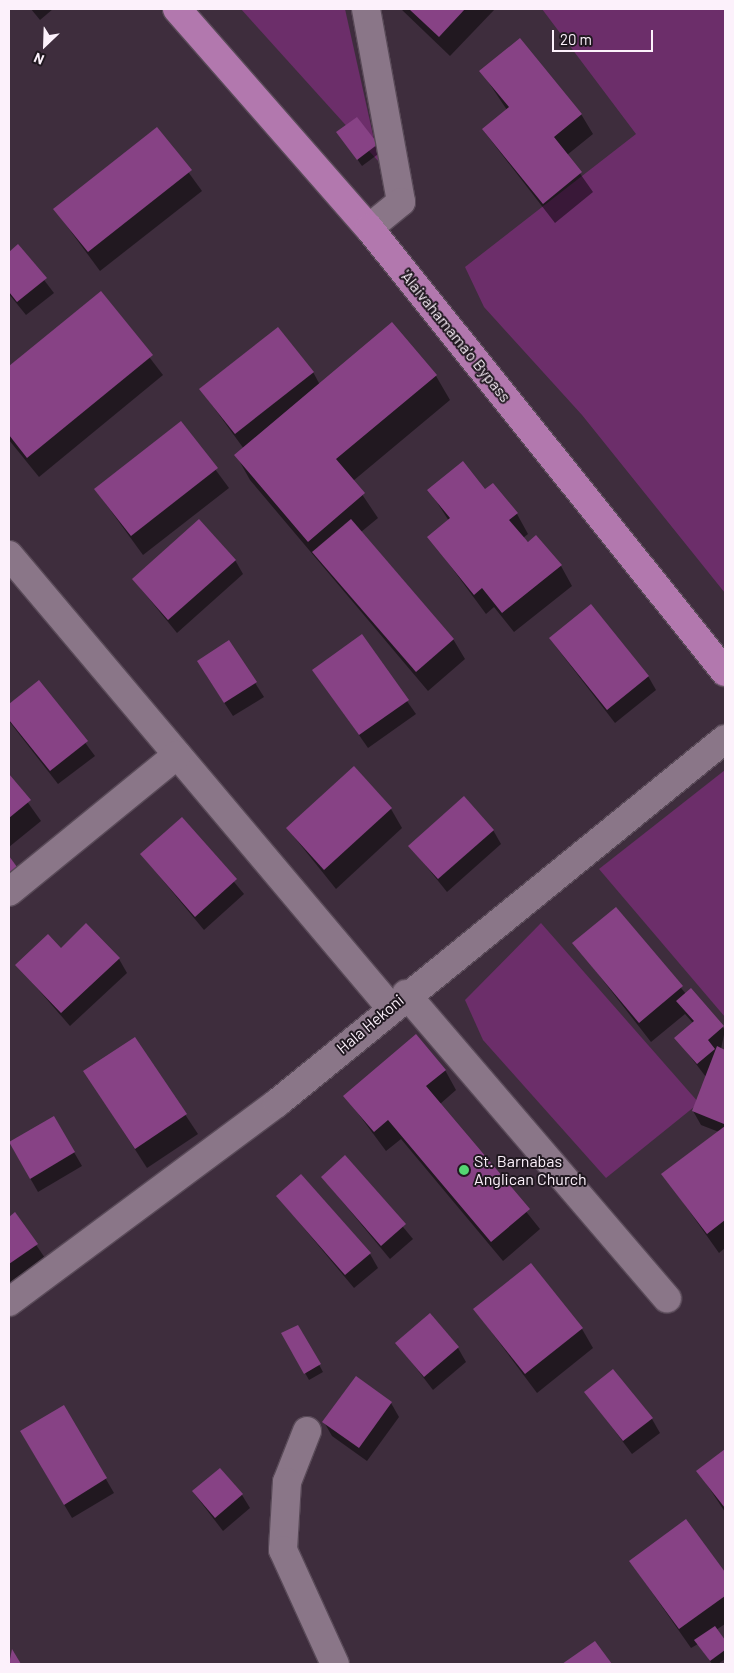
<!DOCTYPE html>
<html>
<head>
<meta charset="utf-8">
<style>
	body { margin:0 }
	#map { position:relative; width:734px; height:1673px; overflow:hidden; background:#3e2d3d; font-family:Barlow,sans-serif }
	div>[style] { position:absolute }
	.green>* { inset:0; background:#6c2e6a }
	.shadow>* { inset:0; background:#0007 }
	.building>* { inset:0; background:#874285 }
	.roads { filter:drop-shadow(1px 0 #594a58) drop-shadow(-1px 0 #594a58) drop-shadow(0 1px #594a58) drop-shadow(0 -1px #594a58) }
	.minor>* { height:28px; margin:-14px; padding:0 14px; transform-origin:14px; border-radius:14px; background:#8a7688 }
	.major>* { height:28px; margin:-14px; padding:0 14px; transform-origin:14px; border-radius:14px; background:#b278ae }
	.dots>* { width:14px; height:14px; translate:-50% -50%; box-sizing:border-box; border:2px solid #201820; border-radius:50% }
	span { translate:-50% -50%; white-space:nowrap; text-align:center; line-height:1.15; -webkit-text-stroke:4px #201820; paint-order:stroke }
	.street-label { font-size:16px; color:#fcf1fb }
	.poi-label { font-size:16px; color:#fcf1fb }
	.left { translate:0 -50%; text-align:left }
	.frame { position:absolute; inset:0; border:10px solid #fcf1fb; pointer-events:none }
	.north { position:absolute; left:20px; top:20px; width:50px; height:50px; -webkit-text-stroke:4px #201820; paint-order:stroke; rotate:204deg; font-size:14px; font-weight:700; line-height:20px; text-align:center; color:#fcf1fb }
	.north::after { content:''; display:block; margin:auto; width:18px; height:22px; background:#fcf1fb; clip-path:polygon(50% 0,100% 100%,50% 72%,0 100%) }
	.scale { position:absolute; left:552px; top:30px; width:101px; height:22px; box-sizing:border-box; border:2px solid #fcf1fb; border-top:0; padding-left:6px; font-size:15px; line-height:18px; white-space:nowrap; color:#fcf1fb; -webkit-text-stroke:4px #201820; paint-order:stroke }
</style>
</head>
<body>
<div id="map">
	<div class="green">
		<div style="clip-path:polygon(241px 9px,345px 9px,379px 162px)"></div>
		<div style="clip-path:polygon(542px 9px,725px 9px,725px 593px,582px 415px,484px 307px,465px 267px,636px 134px)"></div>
		<div style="clip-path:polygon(725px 770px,725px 1017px,599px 869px)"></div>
		<div style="clip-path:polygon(541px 923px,699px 1103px,606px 1178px,483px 1040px,465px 1000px)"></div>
	</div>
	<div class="shadow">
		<div style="clip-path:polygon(31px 9px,53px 9px,40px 20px)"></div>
		<div style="clip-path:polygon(401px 9px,495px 9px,450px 56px)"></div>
		<div style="clip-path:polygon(481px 71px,581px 114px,593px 134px,567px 155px,593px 192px,555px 223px,483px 130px,507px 110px)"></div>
		<div style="clip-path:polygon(157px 129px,202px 191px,100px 271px,55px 210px)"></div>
		<div style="clip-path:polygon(338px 132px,377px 145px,381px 152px,362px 166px)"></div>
		<div style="clip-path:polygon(18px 246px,54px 293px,26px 315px,9px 294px,9px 253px)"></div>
		<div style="clip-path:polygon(100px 293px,163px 375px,39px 477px,9px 440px,9px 368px)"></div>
		<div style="clip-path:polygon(313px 372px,320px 385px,436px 376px,450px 400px,353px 481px,378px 518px,361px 532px,453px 639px,465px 659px,428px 691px,250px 480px,236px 455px,244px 449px,201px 390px)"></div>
		<div style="clip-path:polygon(181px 423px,229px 488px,143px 555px,95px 489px)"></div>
		<div style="clip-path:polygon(429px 490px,485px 491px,517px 514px,528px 534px,523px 538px,561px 566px,572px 586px,514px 632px,494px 607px,486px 614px,429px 537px,449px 521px)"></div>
		<div style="clip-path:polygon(235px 560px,243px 574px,177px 633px,133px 579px)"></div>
		<div style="clip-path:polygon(361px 636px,416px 714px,368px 748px,314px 670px)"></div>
		<div style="clip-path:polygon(550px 639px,648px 676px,656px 690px,615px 723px)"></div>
		<div style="clip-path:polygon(229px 642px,264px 697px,233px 716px,206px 675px)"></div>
		<div style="clip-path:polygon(39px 681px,95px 756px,58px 784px,9px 721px,9px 705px)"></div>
		<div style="clip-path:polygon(9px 776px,41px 821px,9px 847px)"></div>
		<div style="clip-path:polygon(391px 809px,402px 828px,336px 889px,287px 828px)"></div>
		<div style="clip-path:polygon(182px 819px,244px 894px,204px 930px,141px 854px)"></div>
		<div style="clip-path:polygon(493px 830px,501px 844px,447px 892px,410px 846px)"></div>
		<div style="clip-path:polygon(616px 908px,686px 994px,691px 990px,725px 1030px,721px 1049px,725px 1051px,725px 1248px,719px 1253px,663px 1174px,719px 1132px,701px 1125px,693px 1111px,706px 1077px,676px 1038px,693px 1023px,685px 1014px,651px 1042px,574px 943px)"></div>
		<div style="clip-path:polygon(119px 959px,127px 973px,70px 1026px,17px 965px)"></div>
		<div style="clip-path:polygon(135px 1039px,198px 1134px,147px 1168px,85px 1072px)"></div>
		<div style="clip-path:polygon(445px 1070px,456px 1090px,440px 1104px,540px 1229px,503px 1261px,401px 1139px,386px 1151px,345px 1096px)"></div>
		<div style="clip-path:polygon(54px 1118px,82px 1166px,38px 1192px,10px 1143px)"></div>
		<div style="clip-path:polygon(345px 1157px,413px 1239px,390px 1259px,322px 1177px)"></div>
		<div style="clip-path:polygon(277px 1196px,370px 1254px,378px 1268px,354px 1288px)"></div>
		<div style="clip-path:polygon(15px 1214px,45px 1258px,9px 1284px,9px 1218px)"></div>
		<div style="clip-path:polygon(475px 1310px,582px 1329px,593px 1348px,537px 1393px)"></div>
		<div style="clip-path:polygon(298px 1326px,323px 1372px,309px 1380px,283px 1334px)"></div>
		<div style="clip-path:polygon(397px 1343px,458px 1348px,466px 1362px,433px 1390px)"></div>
		<div style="clip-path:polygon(356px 1378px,391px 1403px,399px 1417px,367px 1461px,332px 1436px,324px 1422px)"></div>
		<div style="clip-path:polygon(586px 1392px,652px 1419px,660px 1433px,632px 1454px)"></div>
		<div style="clip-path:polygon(64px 1407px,114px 1493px,72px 1518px,21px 1432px)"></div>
		<div style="clip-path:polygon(725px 1450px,725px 1512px,698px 1471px)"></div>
		<div style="clip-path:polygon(193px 1492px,242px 1495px,250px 1508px,223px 1531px)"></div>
		<div style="clip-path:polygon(686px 1521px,725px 1575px,725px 1624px,716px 1630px,725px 1642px,725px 1659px,718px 1664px,712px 1664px,698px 1644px,691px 1648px,630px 1561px)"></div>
		<div style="clip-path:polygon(12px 1651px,20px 1664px,9px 1664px)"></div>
	</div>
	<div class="building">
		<div style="clip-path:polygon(409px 9px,465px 9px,439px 37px)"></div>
		<div style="clip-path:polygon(520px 38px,582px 114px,554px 137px,582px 172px,543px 204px,482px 129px,509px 107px,479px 71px)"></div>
		<div style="clip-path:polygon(357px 117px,378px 144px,357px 160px,336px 132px)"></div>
		<div style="clip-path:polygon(157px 127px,192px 170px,88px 252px,53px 209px)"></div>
		<div style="clip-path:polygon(18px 244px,47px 278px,17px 302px,9px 292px,9px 252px)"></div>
		<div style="clip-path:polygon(101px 291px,153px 355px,27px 458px,9px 435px,9px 366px)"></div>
		<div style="clip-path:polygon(392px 322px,437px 375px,336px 459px,365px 493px,308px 542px,234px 455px)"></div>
		<div style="clip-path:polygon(278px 327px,314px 372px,235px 434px,199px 389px)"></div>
		<div style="clip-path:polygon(181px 421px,218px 468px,131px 536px,94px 489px)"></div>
		<div style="clip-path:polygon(463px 461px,485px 489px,493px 483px,518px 513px,509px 520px,528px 542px,536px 535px,562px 565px,502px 613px,482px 588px,474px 595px,427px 537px,450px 518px,427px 490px)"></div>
		<div style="clip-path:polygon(199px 519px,236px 560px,168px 620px,132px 579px)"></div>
		<div style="clip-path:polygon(351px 519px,454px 639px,416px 672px,312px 552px)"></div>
		<div style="clip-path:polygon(591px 604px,649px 676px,607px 710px,549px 638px)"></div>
		<div style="clip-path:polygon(362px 634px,409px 700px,359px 735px,312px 670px)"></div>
		<div style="clip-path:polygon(229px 640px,257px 682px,224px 703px,197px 661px)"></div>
		<div style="clip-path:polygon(39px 680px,88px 741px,50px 771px,9px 720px,9px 704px)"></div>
		<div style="clip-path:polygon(354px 766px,392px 808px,324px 870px,286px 828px)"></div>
		<div style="clip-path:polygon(9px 774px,31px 800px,9px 818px)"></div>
		<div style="clip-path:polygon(464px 796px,494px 830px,438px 879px,408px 846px)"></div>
		<div style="clip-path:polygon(182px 817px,237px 879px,195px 917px,140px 854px)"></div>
		<div style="clip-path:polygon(9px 856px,17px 867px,9px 874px)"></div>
		<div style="clip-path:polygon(616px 907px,683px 986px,639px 1023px,572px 943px)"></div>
		<div style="clip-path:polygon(86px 923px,120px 958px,61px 1013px,15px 965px,48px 934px,61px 948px)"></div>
		<div style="clip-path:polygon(691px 988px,724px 1026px,708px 1040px,715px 1049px,697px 1064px,674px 1038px,694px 1021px,676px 1001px)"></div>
		<div style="clip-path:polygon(416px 1034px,446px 1070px,426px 1086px,530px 1209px,491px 1242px,388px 1120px,374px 1132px,343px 1096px)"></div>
		<div style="clip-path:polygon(135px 1037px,187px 1114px,135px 1149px,83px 1071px)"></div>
		<div style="clip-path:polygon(717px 1046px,725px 1050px,724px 1124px,692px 1111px)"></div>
		<div style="clip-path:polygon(54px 1116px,75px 1152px,30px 1179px,9px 1142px)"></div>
		<div style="clip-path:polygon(725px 1126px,725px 1220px,707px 1234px,661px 1174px)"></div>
		<div style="clip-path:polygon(345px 1155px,406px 1224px,381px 1246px,321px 1177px)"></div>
		<div style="clip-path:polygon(301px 1174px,371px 1253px,345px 1275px,276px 1196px)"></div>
		<div style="clip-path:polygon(15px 1212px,38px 1244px,9px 1264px,9px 1217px)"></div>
		<div style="clip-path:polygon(531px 1263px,583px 1328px,525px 1374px,473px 1309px)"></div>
		<div style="clip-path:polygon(430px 1313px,459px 1347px,424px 1377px,395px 1343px)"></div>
		<div style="clip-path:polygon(298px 1325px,321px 1364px,304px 1374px,281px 1333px)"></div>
		<div style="clip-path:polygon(613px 1369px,653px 1418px,623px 1441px,584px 1392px)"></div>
		<div style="clip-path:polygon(356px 1376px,392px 1402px,359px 1448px,322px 1422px)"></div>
		<div style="clip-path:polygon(64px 1405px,107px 1478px,64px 1505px,20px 1431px)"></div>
		<div style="clip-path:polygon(725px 1449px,725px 1508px,696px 1471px)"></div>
		<div style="clip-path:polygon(220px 1468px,243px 1494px,215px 1518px,192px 1491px)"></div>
		<div style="clip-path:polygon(686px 1519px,725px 1572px,725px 1596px,679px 1629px,629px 1561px)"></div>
		<div style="clip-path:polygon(715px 1626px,725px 1640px,725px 1650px,710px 1661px,694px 1640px)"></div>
		<div style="clip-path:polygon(595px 1641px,612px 1664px,562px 1664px)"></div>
		<div style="clip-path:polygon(12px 1649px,21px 1664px,9px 1664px)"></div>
	</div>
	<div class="roads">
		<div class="minor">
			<div style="left:366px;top:9px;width:196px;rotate:79.7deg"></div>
			<div style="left:401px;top:202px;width:41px;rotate:140.9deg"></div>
			<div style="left:9px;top:555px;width:591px;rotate:49.87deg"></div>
			<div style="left:9px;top:892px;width:217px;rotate:-39.2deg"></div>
			<div style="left:406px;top:994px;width:401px;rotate:49.4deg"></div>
			<div style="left:9px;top:1302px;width:334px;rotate:-36.6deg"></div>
			<div style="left:277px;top:1103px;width:577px;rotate:-39.09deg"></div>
			<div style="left:307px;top:1431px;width:55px;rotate:111.4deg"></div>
			<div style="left:287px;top:1482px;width:68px;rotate:93.4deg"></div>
			<div style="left:283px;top:1550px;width:125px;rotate:65.5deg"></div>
		</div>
		<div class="major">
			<div style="left:177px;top:9px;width:291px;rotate:48.8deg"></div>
			<div style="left:369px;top:228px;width:569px;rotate:51.28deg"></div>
		</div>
	</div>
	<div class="dots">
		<div style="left:464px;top:1170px;background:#54d672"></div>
	</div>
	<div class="street-label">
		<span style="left:456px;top:336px;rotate:51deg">'Alaivahamama'o Bypass</span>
		<span style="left:370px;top:1024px;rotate:-40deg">Hala Hekoni</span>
	</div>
	<div class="poi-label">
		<span class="left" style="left:474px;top:1170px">St. Barnabas<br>Anglican Church</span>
	</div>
	<div class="frame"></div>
	<div class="north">N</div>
	<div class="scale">20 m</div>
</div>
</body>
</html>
